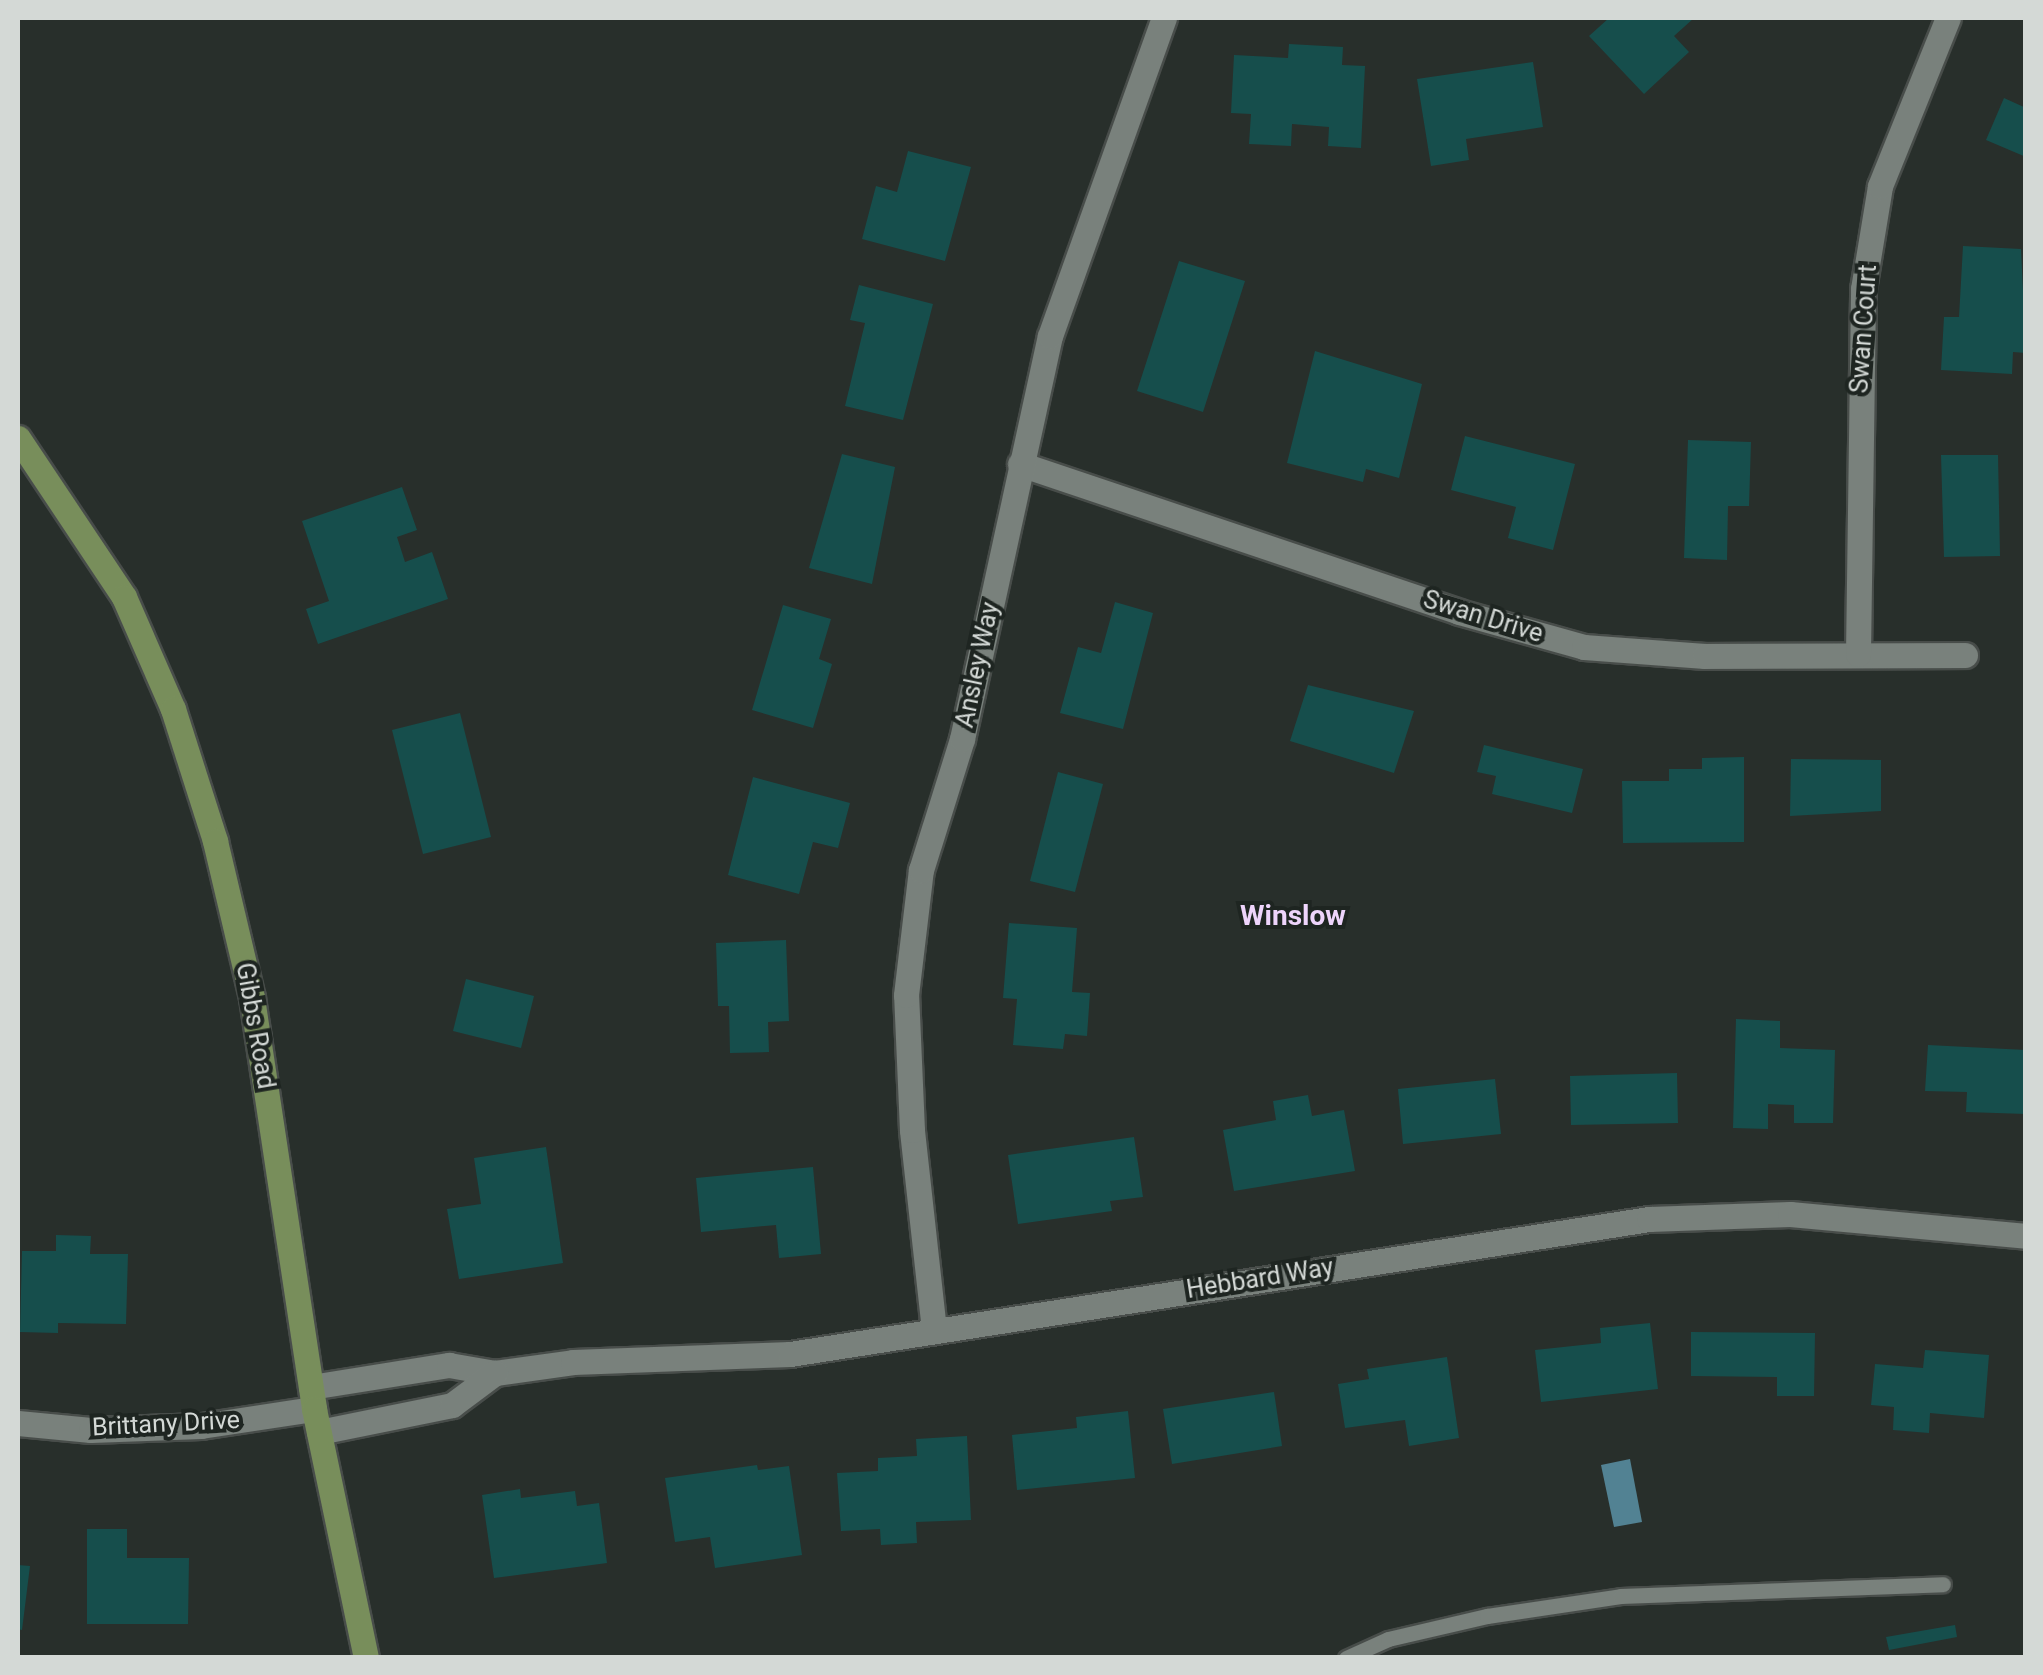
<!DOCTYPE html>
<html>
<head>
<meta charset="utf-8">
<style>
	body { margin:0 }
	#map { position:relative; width:2043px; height:1675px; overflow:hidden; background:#282f2b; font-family:Roboto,sans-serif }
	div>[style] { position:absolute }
	.water>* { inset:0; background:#528293 }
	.building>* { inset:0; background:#164e4c }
	.roads { filter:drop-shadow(2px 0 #484d4a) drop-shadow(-2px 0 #484d4a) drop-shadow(0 2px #484d4a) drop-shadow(0 -2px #484d4a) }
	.lane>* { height:15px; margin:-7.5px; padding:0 7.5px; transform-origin:7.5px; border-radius:7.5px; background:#79817c }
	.street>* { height:25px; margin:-12.5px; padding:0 12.5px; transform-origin:12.5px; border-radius:12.5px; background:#79817c }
	.secondary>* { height:25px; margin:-12.5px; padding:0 12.5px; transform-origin:12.5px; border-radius:12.5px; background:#788e5b }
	span { translate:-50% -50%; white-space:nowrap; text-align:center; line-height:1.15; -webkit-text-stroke:8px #1e2521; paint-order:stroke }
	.street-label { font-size:25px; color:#d4d9d6 }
	.neighbourhood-label { font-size:28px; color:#eed4fb; font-weight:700 }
	.frame { position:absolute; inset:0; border:20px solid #d4d9d6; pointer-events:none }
</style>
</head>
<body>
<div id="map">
	<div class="water">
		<div style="clip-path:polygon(1630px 1459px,1642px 1522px,1614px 1527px,1601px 1465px)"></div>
	</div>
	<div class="building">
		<div style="clip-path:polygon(1609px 18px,1694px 18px,1674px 36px,1689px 52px,1644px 94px,1589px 36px)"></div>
		<div style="clip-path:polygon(1289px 44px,1343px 47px,1342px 65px,1365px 66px,1361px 148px,1328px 146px,1329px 127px,1292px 124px,1291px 146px,1249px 144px,1251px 114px,1231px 113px,1234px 55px,1288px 58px)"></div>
		<div style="clip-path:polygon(1533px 62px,1543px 127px,1466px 139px,1469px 160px,1431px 166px,1417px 79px)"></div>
		<div style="clip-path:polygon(2004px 98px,2026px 108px,2026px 157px,1986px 140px)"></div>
		<div style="clip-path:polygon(908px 151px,971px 167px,945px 261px,862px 239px,876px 186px,897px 192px)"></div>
		<div style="clip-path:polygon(1963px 246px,2021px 249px,2026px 353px,2013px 352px,2012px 374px,1941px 370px,1944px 317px,1959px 317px)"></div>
		<div style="clip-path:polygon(1179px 261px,1245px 281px,1203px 412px,1137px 391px)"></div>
		<div style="clip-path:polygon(859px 285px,933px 304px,903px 420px,845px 406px,865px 323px,850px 320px)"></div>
		<div style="clip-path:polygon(1315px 351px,1422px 384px,1399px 478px,1366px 469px,1363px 482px,1287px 463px)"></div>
		<div style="clip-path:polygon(1465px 436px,1575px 464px,1553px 550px,1508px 538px,1516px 507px,1451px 490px)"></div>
		<div style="clip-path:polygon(1688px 440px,1751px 442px,1749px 506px,1728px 506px,1727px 560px,1684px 558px)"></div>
		<div style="clip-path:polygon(842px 454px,895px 467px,872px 584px,809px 568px)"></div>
		<div style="clip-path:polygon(1941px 455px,1998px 455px,2000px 556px,1944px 557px)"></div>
		<div style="clip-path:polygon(402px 487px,417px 530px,397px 537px,405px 562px,432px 552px,448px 599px,318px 644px,306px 609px,329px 601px,302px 521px)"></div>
		<div style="clip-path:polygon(1115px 602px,1153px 613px,1123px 729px,1060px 713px,1078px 647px,1101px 653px)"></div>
		<div style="clip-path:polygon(783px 605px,831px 619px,819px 659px,832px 664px,813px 728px,752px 710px)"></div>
		<div style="clip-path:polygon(1308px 685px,1414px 711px,1394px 773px,1290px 741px)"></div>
		<div style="clip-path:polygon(460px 713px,491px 837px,423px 854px,392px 730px)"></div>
		<div style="clip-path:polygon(1484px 745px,1583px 769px,1572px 813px,1492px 794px,1496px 776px,1477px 772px)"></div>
		<div style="clip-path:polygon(1744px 757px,1744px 842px,1623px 843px,1622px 781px,1669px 781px,1669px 769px,1702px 769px,1702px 758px)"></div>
		<div style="clip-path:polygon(1791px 759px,1881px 760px,1881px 811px,1790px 816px)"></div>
		<div style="clip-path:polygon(1058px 772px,1103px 784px,1075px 892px,1030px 881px)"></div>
		<div style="clip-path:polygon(753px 777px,850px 803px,838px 848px,813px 842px,799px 894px,728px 875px)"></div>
		<div style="clip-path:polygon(1009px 923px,1077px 928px,1072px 992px,1090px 993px,1087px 1036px,1065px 1034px,1063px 1049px,1013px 1045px,1017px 999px,1003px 998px)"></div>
		<div style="clip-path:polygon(786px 940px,789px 1021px,768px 1022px,769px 1052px,730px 1053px,729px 1006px,718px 1006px,716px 943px)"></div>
		<div style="clip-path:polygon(466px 979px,534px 996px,521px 1048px,453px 1031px)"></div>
		<div style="clip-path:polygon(1736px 1019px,1780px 1021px,1780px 1048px,1835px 1050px,1833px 1123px,1794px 1123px,1794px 1105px,1768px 1104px,1768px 1129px,1733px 1128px)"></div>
		<div style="clip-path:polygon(1928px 1045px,2026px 1050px,2026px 1114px,1966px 1112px,1967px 1092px,1925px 1091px)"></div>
		<div style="clip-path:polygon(1677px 1073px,1678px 1123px,1571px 1125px,1570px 1076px)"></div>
		<div style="clip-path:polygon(1495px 1079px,1501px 1134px,1403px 1144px,1398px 1089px)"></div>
		<div style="clip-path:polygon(1308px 1095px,1312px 1116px,1344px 1110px,1355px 1171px,1234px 1191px,1223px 1130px,1276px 1120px,1273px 1101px)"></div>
		<div style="clip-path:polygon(1134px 1137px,1143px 1197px,1110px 1201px,1112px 1211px,1018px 1224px,1008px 1155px)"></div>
		<div style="clip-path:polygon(546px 1147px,563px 1263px,459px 1279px,447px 1209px,481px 1204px,474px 1158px)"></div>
		<div style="clip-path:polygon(813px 1167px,821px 1254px,779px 1258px,776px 1225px,701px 1232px,696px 1178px)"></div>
		<div style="clip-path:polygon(56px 1235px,91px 1236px,90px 1254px,128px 1254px,126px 1324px,58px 1323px,58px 1333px,20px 1332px,22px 1251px,56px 1251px)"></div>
		<div style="clip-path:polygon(1650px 1323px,1658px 1389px,1541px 1402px,1535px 1350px,1601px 1343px,1600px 1328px)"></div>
		<div style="clip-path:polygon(1691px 1332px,1815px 1333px,1814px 1396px,1777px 1396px,1777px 1377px,1691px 1376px)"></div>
		<div style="clip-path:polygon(1925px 1350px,1989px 1355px,1984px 1418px,1930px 1413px,1929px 1433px,1893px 1430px,1894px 1407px,1871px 1405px,1875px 1364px,1923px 1368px)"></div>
		<div style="clip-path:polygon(1447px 1357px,1459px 1438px,1409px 1446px,1405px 1420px,1345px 1428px,1338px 1384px,1369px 1379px,1367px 1369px)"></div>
		<div style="clip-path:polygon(1274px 1392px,1282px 1446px,1172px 1464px,1163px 1409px)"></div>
		<div style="clip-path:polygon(1128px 1411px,1135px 1478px,1017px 1490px,1012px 1435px,1077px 1428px,1076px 1417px)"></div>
		<div style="clip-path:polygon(967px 1436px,971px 1520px,916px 1522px,917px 1543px,881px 1545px,880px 1529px,841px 1531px,837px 1473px,878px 1471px,878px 1458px,917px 1456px,916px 1439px)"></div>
		<div style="clip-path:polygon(757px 1465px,758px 1470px,789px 1466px,802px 1555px,715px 1568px,710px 1537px,675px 1542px,665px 1478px)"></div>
		<div style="clip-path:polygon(520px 1489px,521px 1498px,575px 1491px,577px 1506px,599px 1503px,607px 1563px,494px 1578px,482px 1495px)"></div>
		<div style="clip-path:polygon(87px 1529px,127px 1529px,127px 1558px,189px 1558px,188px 1624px,87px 1624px)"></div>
		<div style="clip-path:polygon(18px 1565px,30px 1566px,22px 1630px,18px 1629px)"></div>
		<div style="clip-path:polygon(1955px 1625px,1957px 1637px,1889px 1650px,1886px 1637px)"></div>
	</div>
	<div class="roads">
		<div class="lane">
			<div style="left:1346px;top:1658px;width:46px;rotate:-24.3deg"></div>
			<div style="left:1388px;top:1639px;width:102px;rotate:-13.1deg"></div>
			<div style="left:1487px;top:1616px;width:135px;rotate:-8.5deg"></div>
			<div style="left:1621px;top:1596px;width:322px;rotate:-2.1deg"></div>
		</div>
		<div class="street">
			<div style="left:1020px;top:464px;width:463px;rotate:18.6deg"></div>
			<div style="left:1459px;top:612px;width:130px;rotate:15.6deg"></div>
			<div style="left:1584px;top:647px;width:121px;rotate:4.3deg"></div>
			<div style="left:1705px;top:656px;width:260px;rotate:-0.2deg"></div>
			<div style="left:1858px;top:654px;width:365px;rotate:-89.2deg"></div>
			<div style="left:1863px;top:289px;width:104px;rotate:-80.6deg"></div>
			<div style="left:1880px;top:186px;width:181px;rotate:-68deg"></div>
			<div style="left:934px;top:1330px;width:201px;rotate:-96.3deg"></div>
			<div style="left:912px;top:1130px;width:135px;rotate:-92.5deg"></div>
			<div style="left:906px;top:995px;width:126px;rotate:-83.2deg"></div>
			<div style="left:921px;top:870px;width:137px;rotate:-72.6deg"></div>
			<div style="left:962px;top:739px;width:412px;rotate:-77.7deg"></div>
			<div style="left:1050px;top:336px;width:338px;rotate:-70.3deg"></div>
			<div style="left:311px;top:1387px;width:140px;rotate:-9.1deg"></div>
			<div style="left:449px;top:1365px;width:47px;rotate:9.9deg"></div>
			<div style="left:495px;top:1373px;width:79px;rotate:-8deg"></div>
			<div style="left:573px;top:1362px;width:217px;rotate:-2.1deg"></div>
			<div style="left:790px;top:1354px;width:870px;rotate:-8.93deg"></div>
			<div style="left:1649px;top:1219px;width:141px;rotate:-2deg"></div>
			<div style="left:1790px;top:1214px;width:237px;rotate:5.3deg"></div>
			<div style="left:18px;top:1423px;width:73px;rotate:5.5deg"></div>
			<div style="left:91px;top:1430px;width:110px;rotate:-2.1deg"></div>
			<div style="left:201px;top:1426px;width:114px;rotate:-8.6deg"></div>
			<div style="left:319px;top:1432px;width:136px;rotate:-11.5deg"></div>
			<div style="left:452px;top:1405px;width:54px;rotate:-36.7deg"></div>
		</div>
		<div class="secondary">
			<div style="left:18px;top:438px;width:191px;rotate:56.3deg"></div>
			<div style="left:124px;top:597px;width:122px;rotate:66.4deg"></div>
			<div style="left:173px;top:709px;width:139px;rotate:72.3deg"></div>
			<div style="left:215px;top:841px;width:161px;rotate:76.7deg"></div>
			<div style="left:252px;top:998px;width:416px;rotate:81.4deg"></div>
			<div style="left:314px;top:1409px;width:254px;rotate:78.2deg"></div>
		</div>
	</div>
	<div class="street-label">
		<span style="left:1864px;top:329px;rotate:-86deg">Swan Court</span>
		<span style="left:1483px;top:617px;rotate:17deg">Swan Drive</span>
		<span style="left:978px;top:665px;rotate:-78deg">Ansley Way</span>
		<span style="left:255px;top:1026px;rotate:80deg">Gibbs Road</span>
		<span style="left:1260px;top:1279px;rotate:-9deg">Hebbard Way</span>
		<span style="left:166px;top:1424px;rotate:-3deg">Brittany Drive</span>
	</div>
	<div class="neighbourhood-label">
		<span style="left:1293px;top:916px">Winslow</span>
	</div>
	<div class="frame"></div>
</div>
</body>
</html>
